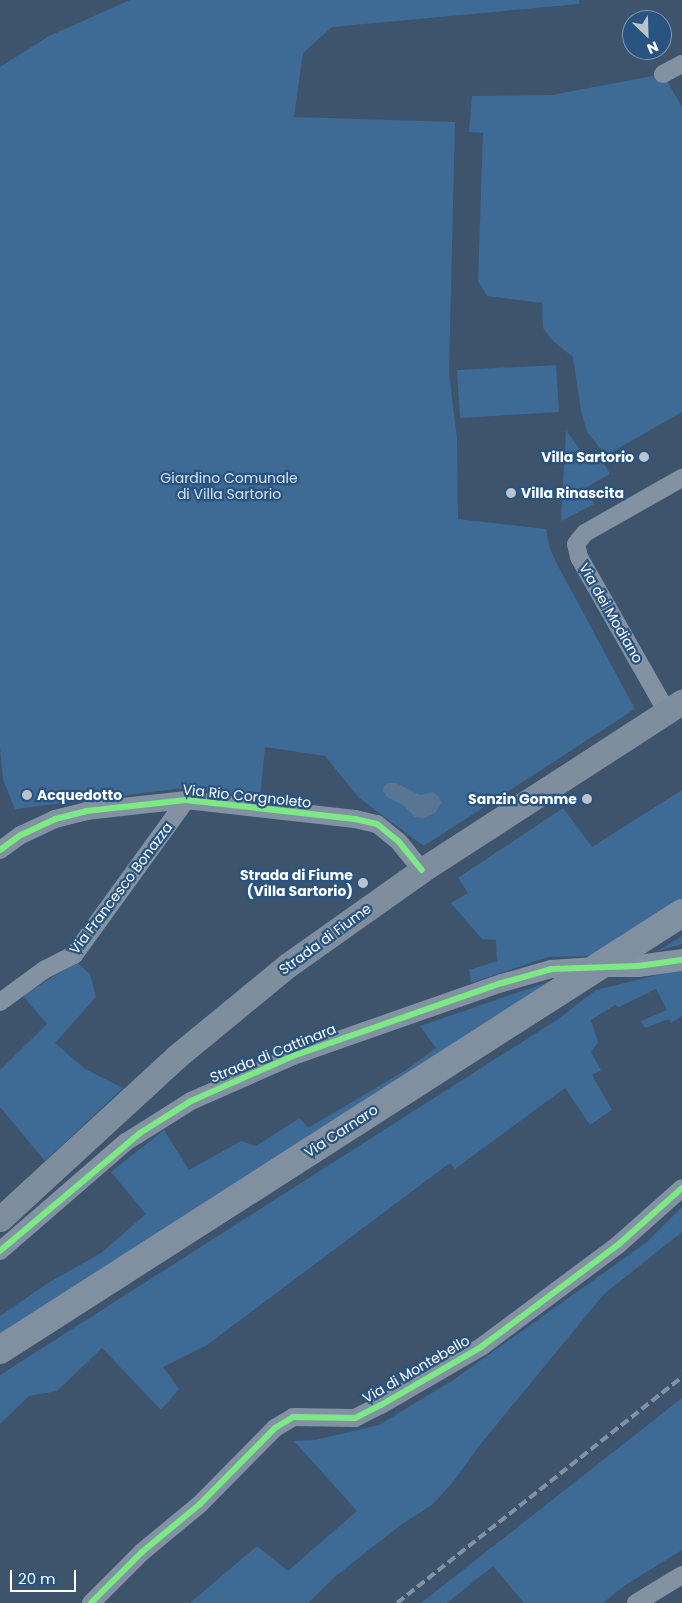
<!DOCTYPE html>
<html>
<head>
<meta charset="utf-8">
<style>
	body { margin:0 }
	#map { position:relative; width:682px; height:1603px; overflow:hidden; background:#3d546c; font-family:Poppins,sans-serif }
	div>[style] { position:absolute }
	.green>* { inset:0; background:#3e6a96 }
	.water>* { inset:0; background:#587594 }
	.minor>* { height:18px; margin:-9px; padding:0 9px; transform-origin:9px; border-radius:9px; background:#8292a2 }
	.tertiary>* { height:22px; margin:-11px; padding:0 11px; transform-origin:11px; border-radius:11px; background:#8292a2 }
	.secondary>* { height:25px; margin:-12.5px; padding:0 12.5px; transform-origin:12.5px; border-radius:12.5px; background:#7e8e9f }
	.primary>* { height:28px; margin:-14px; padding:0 14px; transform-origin:14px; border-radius:14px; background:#8190a1 }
	.rail>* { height:4px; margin-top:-2px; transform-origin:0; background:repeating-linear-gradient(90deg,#8392a2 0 9px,transparent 0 13px) }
	.cycleway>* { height:6px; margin:-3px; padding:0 3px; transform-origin:3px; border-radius:3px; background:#7ce984 }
	.dots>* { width:14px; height:14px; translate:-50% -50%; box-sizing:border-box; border:2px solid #295380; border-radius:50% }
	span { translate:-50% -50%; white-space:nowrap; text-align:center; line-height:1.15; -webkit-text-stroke:4.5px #295380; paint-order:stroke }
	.poi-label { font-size:14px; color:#fff; font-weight:700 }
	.right { translate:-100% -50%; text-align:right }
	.left { translate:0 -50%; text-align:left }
	.park-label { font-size:14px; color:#d3e4f5 }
	.street-label { font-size:14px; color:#fff }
	.north { position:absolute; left:622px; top:10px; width:50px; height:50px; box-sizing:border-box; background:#295380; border:1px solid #7f98b3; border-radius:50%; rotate:156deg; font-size:14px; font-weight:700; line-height:20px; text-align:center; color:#fff }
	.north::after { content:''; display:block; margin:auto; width:18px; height:22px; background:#bbc3cc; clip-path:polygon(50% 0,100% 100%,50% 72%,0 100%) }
	.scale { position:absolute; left:10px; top:1570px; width:66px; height:22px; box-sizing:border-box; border:2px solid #fff; border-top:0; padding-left:6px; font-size:15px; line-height:18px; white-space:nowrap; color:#fff; -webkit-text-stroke:4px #295380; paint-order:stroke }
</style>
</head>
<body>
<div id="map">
	<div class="green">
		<div style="clip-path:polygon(130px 0,579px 0,579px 4px,332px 27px,303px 53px,294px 117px,455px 122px,449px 373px,457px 439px,458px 519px,546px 529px,550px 549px,557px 564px,635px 709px,424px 846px,359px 798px,325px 756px,265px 747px,260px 798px,183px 788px,15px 809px,3px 779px,0 748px,0 67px,49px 36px)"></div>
		<div style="clip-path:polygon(663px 74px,682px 107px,682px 412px,610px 453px,600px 448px,587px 432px,581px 411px,573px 357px,553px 341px,543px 328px,542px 303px,487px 296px,478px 281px,483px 133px,469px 132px,472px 96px,552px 95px)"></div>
		<div style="clip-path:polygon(556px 365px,559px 412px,460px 418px,457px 370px)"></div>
		<div style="clip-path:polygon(566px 430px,584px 456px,603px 462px,610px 474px,585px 488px,594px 504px,561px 521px)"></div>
		<div style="clip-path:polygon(682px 790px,682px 899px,594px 956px,548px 957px,471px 983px,469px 970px,497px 961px,496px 940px,482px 939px,451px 903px,468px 893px,458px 878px,563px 808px,592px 847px)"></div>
		<div style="clip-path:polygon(682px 936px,682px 944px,658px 951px)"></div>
		<div style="clip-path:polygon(76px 962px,90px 974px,96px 997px,55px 1043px,85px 1069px,123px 1088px,45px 1161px,0 1107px,0 1070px,47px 1024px,23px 996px)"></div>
		<div style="clip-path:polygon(682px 969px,682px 1016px,671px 1023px,669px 1019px,645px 1028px,641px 1021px,667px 1010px,656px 989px,619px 1007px,615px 1005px,591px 1020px,598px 1042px,591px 1052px,601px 1070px,592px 1075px,612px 1110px,590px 1125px,565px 1088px,455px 1169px,450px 1163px,207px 1345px,163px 1367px,179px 1389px,161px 1410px,102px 1348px,57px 1391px,29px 1396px,0 1424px,0 1375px,558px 1019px,596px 990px)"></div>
		<div style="clip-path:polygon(551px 981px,0 1335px,0 1316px,48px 1283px,101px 1253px,146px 1214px,111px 1172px,164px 1130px,189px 1170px,241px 1141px,256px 1146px,300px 1118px,308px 1128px,406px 1070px,436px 1048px,420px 1026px)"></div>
		<div style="clip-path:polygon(682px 1207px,682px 1232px,604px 1294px,479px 1446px,453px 1482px,432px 1505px,402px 1524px,337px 1575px,308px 1603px,190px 1603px,257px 1546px,288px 1571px,357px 1511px,294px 1441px,315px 1440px,379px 1425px,453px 1380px,647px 1242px)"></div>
		<div style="clip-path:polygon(682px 1398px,682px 1550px,624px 1586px,603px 1603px,524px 1603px,493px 1566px,447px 1603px,421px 1603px)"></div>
	</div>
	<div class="water">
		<div style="clip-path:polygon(388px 783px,396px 783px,420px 795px,433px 792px,439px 797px,441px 803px,435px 813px,424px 818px,415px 817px,403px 805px,387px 797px,383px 791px,384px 786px)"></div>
	</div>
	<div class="minor">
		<div style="left:663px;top:74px;width:21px;rotate:-28deg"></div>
		<div style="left:667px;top:712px;width:178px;rotate:-119.6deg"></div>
		<div style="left:579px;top:557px;width:13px;rotate:-103deg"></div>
		<div style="left:576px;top:544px;width:14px;rotate:-51deg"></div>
		<div style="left:585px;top:533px;width:112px;rotate:-29.6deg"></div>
		<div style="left:0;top:850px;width:26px;rotate:-36deg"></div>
		<div style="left:21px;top:835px;width:38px;rotate:-25deg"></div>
		<div style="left:55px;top:819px;width:32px;rotate:-14deg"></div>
		<div style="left:86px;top:811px;width:101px;rotate:-6.3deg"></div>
		<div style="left:186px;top:800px;width:170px;rotate:6.4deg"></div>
		<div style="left:355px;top:819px;width:23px;rotate:13deg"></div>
		<div style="left:377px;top:824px;width:28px;rotate:39deg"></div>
		<div style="left:399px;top:842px;width:36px;rotate:51deg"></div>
		<div style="left:0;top:1002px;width:54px;rotate:-36deg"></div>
		<div style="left:44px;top:970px;width:34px;rotate:-27deg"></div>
		<div style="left:74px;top:955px;width:191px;rotate:-54.1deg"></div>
		<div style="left:0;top:1251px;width:167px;rotate:-40.9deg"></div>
		<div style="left:126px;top:1142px;width:77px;rotate:-32.2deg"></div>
		<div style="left:191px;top:1101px;width:111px;rotate:-23.8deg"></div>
		<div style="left:293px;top:1056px;width:221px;rotate:-19.3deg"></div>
		<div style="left:502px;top:983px;width:51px;rotate:-15.9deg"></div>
		<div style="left:551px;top:969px;width:44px;rotate:-3.9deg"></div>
		<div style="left:91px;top:1603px;width:72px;rotate:-45deg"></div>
		<div style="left:142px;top:1552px;width:75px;rotate:-39.6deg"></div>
		<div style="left:200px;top:1504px;width:107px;rotate:-45.4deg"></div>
		<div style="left:275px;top:1428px;width:21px;rotate:-31deg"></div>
		<div style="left:293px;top:1417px;width:62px;rotate:0.9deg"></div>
		<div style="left:355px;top:1418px;width:29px;rotate:-27deg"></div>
		<div style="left:381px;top:1405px;width:116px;rotate:-30.1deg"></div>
		<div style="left:481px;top:1347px;width:172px;rotate:-36.7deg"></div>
		<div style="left:619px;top:1244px;width:84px;rotate:-41.6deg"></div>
		<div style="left:636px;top:1603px;width:54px;rotate:-31.3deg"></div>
	</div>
	<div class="tertiary">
		<div style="left:598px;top:966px;width:40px"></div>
		<div style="left:638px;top:966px;width:44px;rotate:-7.8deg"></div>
	</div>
	<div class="secondary">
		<div style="left:0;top:1219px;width:239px;rotate:-42.6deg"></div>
		<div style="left:176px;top:1057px;width:145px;rotate:-39.4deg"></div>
		<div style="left:288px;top:965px;width:164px;rotate:-35.3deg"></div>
		<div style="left:422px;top:870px;width:310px;rotate:-32.9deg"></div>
	</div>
	<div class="primary">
		<div style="left:0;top:1350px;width:810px;rotate:-32.65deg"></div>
	</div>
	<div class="rail">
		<div style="left:397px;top:1603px;width:364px;rotate:-38.4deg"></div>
	</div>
	<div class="cycleway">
		<div style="left:0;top:850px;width:26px;rotate:-36deg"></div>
		<div style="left:21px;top:835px;width:38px;rotate:-25deg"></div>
		<div style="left:55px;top:819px;width:32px;rotate:-14deg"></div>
		<div style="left:86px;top:811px;width:101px;rotate:-6.3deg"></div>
		<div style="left:186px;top:800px;width:170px;rotate:6.4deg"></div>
		<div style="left:355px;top:819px;width:23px;rotate:13deg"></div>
		<div style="left:377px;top:824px;width:28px;rotate:39deg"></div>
		<div style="left:399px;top:842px;width:36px;rotate:51deg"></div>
		<div style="left:0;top:1251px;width:183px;rotate:-40.1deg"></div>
		<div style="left:140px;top:1133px;width:60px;rotate:-32.1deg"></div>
		<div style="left:191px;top:1101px;width:111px;rotate:-23.8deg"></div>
		<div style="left:293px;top:1056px;width:221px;rotate:-19.3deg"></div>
		<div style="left:502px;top:983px;width:51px;rotate:-15.9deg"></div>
		<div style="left:551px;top:969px;width:87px;rotate:-2deg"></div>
		<div style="left:638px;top:966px;width:44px;rotate:-7.8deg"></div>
		<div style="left:91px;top:1603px;width:72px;rotate:-45deg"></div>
		<div style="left:142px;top:1552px;width:75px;rotate:-39.6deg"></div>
		<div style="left:200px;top:1504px;width:107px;rotate:-45.4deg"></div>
		<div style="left:275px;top:1428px;width:21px;rotate:-31deg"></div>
		<div style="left:293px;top:1417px;width:62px;rotate:0.9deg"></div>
		<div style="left:355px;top:1418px;width:29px;rotate:-27deg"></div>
		<div style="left:381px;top:1405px;width:116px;rotate:-30.1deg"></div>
		<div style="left:481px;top:1347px;width:172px;rotate:-36.7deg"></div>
		<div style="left:619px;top:1244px;width:84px;rotate:-41.6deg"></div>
	</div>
	<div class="dots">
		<div style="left:644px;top:457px;background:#bbc3cc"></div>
		<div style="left:511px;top:493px;background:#bbc3cc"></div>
		<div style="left:27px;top:795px;background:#bbc3cc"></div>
		<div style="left:587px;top:799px;background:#bbc3cc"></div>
		<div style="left:363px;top:883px;background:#bbc3cc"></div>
	</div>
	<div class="poi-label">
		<span class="right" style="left:634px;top:457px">Villa Sartorio</span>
		<span class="left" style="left:521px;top:493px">Villa Rinascita</span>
		<span class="left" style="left:37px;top:795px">Acquedotto</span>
		<span class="right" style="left:577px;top:799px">Sanzin Gomme</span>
		<span class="right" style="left:353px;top:883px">Strada di Fiume<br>(Villa Sartorio)</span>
	</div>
	<div class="park-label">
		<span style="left:229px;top:486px">Giardino Comunale<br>di Villa Sartorio</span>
	</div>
	<div class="street-label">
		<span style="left:611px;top:613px;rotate:60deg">Via dei Modiano</span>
		<span style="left:247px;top:796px;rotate:6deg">Via Rio Corgnoleto</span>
		<span style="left:121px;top:888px;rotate:-53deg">Via Francesco Bonazza</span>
		<span style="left:325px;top:939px;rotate:-36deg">Strada di Fiume</span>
		<span style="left:273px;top:1053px;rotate:-22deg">Strada di Cattinara</span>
		<span style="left:341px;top:1131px;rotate:-33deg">Via Carnaro</span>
		<span style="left:416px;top:1369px;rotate:-30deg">Via di Montebello</span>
	</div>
	<div class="north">N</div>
	<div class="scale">20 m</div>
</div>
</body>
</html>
